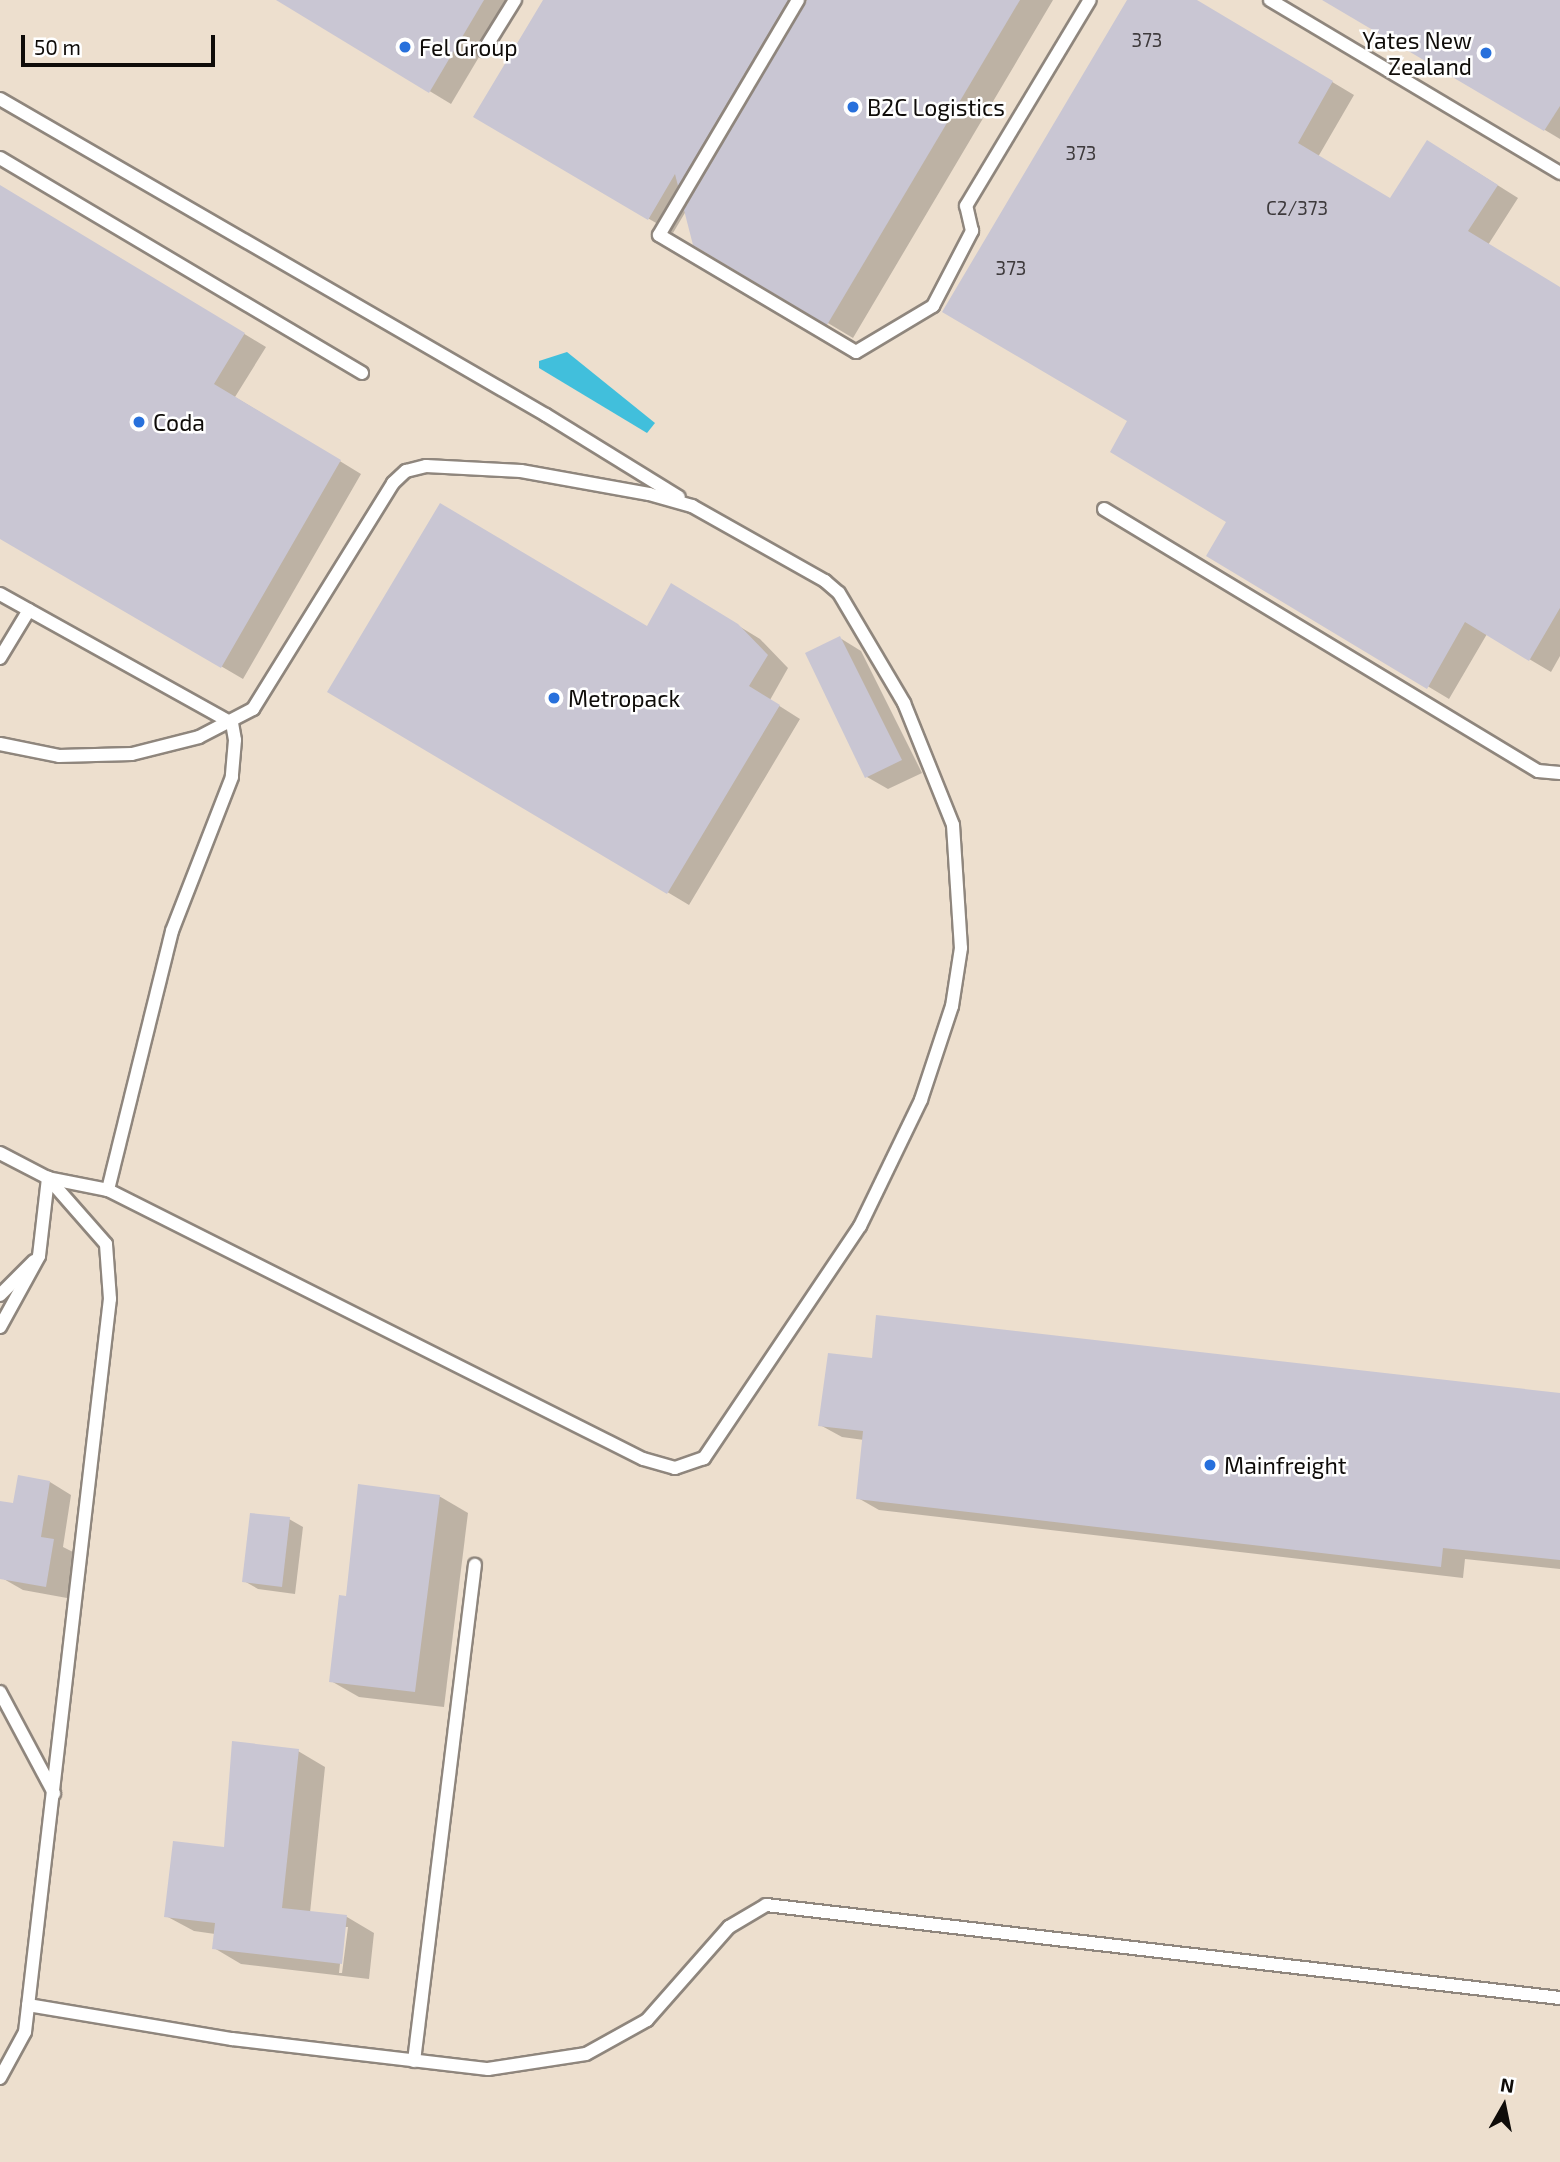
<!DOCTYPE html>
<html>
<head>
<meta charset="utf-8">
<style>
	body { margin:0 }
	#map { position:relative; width:1560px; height:2162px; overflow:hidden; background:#f5ece2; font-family:"Exo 2",sans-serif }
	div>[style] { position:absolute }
	.built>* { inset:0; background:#eddfce }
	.water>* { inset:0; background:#41bfdc }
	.shadow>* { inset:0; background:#0003 }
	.building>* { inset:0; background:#c9c6d3 }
	.roads { filter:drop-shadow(2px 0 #8f867d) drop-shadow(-2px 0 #8f867d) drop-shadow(0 2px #8f867d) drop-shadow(0 -2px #8f867d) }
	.lane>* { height:12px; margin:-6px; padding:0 6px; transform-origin:6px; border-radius:6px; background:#fff }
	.dots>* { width:19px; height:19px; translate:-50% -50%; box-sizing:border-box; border:4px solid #fff; border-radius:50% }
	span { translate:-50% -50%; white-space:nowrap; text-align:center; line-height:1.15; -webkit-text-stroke:5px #fff; paint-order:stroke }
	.number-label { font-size:19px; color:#3e3a3c }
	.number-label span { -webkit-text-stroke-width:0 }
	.poi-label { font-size:23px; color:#0f0c09 }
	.right { translate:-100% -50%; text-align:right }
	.left { translate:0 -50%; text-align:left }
	.north { position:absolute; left:1469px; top:2071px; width:70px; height:70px; -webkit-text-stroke:5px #fff; paint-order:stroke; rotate:9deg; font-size:19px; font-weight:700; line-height:28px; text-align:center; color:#0f0c09 }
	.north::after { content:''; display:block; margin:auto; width:24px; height:32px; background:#0f0c09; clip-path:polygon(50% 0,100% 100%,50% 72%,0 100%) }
	.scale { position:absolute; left:21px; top:35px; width:194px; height:32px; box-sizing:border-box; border:4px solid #0f0c09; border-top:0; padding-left:9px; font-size:21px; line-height:24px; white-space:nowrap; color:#0f0c09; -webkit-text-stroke:5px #fff; paint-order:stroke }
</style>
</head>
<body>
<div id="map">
	<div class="built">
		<div style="clip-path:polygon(0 0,1560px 0,1560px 2162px,0 2162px)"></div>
	</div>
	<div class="water">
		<div style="clip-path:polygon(567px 352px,655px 423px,647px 433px,539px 368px,539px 361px)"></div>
	</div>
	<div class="shadow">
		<div style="clip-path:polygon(279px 0,513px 0,451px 104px)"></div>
		<div style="clip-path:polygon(545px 0,1053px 0,853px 338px,695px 244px,686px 211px,673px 233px,475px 116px)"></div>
		<div style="clip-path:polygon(1129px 0,1195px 0,1354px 95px,1318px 157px,1391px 200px,1448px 154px,1518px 198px,1488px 245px,1560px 288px,1560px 656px,1551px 672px,1487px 634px,1449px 699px,1209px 555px,1228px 521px,1129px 421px)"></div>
		<div style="clip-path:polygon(1326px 0,1560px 0,1560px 139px)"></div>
		<div style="clip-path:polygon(0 186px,266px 347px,235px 397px,361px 474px,243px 679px,0 537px)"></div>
		<div style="clip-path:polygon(693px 598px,760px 639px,788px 668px,770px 700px,800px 719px,689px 905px,330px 691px,653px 632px)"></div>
		<div style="clip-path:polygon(840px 638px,861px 651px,922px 773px,888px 789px,867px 777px)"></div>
		<div style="clip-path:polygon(873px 1360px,1560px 1394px,1560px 1569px,1465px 1559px,1463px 1578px,879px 1510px,858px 1498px,864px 1440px,842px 1437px,820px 1425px)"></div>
		<div style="clip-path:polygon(50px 1482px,71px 1495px,63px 1547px,75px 1553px,67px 1598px,23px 1590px,2px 1578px,0 1571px,0 1502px,15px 1505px)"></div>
		<div style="clip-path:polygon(439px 1496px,468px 1513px,444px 1707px,359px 1697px,331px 1681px,348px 1598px)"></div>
		<div style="clip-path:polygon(289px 1519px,303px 1527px,295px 1594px,258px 1589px,244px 1581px)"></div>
		<div style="clip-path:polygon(evenodd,298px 1751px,325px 1767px,310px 1913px,347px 1917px,374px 1933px,369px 1979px,241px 1964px,214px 1948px,215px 1934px,194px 1931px,166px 1916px,226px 1849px,298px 1751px,344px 1927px,348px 1927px,342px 1973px,339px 1973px,344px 1927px)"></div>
	</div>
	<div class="building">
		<div style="clip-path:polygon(276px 0,484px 0,429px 93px)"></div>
		<div style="clip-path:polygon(543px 0,788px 0,678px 186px,675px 174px,648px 220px,473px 117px)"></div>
		<div style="clip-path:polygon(807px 0,1020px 0,827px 325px,693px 245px,684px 210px)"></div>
		<div style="clip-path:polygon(1127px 0,1197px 0,1333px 81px,1298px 143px,1390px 198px,1427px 140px,1498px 185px,1468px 231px,1560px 287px,1560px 608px,1529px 661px,1465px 622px,1427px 689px,1206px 556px,1226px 522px,1110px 452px,1127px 421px,942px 312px)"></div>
		<div style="clip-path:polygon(1322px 0,1560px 0,1560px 106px,1544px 131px)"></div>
		<div style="clip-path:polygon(0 185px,245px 333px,214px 384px,341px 460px,221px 668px,0 539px)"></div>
		<div style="clip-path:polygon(440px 503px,647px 626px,671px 583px,738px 624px,768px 655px,749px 686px,780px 705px,667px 894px,327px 692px)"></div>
		<div style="clip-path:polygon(840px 636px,902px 760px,865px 778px,805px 653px)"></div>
		<div style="clip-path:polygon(876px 1315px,1560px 1393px,1560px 1560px,1443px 1548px,1441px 1567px,856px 1499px,863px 1431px,818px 1426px,828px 1353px,872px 1358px)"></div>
		<div style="clip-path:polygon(18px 1475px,50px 1481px,41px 1537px,54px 1539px,46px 1587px,0 1579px,0 1501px,13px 1503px)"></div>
		<div style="clip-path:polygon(358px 1484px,440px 1495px,415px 1692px,329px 1682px,339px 1595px,346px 1596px)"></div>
		<div style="clip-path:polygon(250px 1513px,290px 1517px,282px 1587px,242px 1582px)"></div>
		<div style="clip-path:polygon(232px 1741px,299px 1749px,282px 1908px,347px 1915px,342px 1964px,212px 1949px,215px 1923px,164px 1917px,173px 1841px,224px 1847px)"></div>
	</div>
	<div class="roads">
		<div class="lane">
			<div style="left:798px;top:0;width:273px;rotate:120.6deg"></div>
			<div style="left:659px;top:235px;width:229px;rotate:30.7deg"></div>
			<div style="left:856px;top:352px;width:90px;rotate:-30.9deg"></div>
			<div style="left:933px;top:306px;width:85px;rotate:-62.5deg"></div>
			<div style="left:972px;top:231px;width:26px;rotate:-103deg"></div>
			<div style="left:966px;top:206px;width:240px;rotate:-59deg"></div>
			<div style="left:1270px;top:0;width:338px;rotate:30.8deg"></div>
			<div style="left:484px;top:50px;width:59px;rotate:-58.2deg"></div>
			<div style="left:0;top:99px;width:631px;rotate:30.06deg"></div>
			<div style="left:546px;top:415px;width:156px;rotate:31.7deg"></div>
			<div style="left:0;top:158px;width:421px;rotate:30.7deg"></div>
			<div style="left:1104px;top:509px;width:507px;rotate:31.12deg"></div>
			<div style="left:1538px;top:771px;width:22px;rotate:5deg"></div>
			<div style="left:0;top:594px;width:265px;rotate:29.1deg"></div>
			<div style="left:232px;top:723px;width:17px;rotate:80deg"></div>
			<div style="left:235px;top:740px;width:37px;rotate:95deg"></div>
			<div style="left:232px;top:777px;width:165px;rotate:111.3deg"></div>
			<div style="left:172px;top:931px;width:267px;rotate:103.9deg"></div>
			<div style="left:0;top:658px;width:56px;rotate:-58.9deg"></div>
			<div style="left:0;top:744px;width:60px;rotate:11.5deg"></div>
			<div style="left:59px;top:756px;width:73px;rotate:-1.6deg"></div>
			<div style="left:132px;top:754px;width:69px;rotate:-14.2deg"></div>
			<div style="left:199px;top:737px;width:61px;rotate:-27.4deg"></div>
			<div style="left:253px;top:709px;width:266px;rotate:-58.2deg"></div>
			<div style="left:393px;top:483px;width:18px;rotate:-43deg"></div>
			<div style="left:406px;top:471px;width:21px;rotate:-14deg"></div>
			<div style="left:426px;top:466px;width:95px;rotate:3deg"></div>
			<div style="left:521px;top:471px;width:130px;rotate:10.2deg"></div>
			<div style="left:649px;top:494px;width:45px;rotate:15.6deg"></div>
			<div style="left:692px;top:506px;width:153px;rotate:29.4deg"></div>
			<div style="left:825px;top:581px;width:18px;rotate:41deg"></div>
			<div style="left:839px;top:593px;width:128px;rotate:59.4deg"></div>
			<div style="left:904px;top:703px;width:131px;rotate:68.1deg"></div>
			<div style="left:953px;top:825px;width:123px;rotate:86.3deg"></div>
			<div style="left:961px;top:948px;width:59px;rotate:98.8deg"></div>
			<div style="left:952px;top:1006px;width:99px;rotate:108.3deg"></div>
			<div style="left:921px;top:1100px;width:140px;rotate:115.8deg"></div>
			<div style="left:860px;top:1226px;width:280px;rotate:123.9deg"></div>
			<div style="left:704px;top:1458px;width:31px;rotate:161deg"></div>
			<div style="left:675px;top:1468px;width:33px;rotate:-164deg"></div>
			<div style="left:643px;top:1459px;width:599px;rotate:-153.31deg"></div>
			<div style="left:108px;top:1190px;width:61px;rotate:-168.7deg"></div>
			<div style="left:48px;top:1178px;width:54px;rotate:-152.5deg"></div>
			<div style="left:0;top:1295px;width:48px;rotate:-45deg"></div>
			<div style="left:0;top:1327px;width:81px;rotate:-61.2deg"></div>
			<div style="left:39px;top:1256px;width:79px;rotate:-83.4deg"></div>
			<div style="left:0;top:1692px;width:115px;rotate:61.9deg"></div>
			<div style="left:28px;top:2005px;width:207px;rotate:9.5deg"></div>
			<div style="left:232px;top:2039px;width:258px;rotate:6.7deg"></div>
			<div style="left:488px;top:2069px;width:99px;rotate:-8.7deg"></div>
			<div style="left:586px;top:2054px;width:70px;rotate:-29.1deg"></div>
			<div style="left:647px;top:2020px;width:124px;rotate:-48.6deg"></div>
			<div style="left:729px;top:1927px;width:43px;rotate:-30.7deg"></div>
			<div style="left:766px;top:1905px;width:799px;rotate:6.68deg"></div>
			<div style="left:414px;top:2061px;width:500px;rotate:-83deg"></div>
			<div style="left:0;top:2078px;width:52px;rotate:-61.5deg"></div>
			<div style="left:25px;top:2032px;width:738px;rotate:-83.39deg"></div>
			<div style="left:110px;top:1299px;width:55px;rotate:-94.2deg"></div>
			<div style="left:106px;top:1244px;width:88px;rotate:-131.3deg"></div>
		</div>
	</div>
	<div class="dots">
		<div style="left:405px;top:47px;background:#2770dc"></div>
		<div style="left:1486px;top:53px;background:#2770dc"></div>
		<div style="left:853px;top:107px;background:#2770dc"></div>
		<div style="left:139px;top:422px;background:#2770dc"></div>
		<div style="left:554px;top:698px;background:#2770dc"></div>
		<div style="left:1210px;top:1465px;background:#2770dc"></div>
	</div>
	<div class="number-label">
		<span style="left:1147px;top:40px">373</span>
		<span style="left:1081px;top:153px">373</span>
		<span style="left:1297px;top:208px">C2/373</span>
		<span style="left:1011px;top:268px">373</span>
	</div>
	<div class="poi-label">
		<span class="right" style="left:1472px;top:53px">Yates New<br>Zealand</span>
		<span class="left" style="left:419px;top:47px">Fel Group</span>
		<span class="left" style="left:867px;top:107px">B2C Logistics</span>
		<span class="left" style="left:153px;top:422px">Coda</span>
		<span class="left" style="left:568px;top:698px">Metropack</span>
		<span class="left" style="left:1224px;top:1465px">Mainfreight</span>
	</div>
	<div class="north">N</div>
	<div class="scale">50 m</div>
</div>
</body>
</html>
